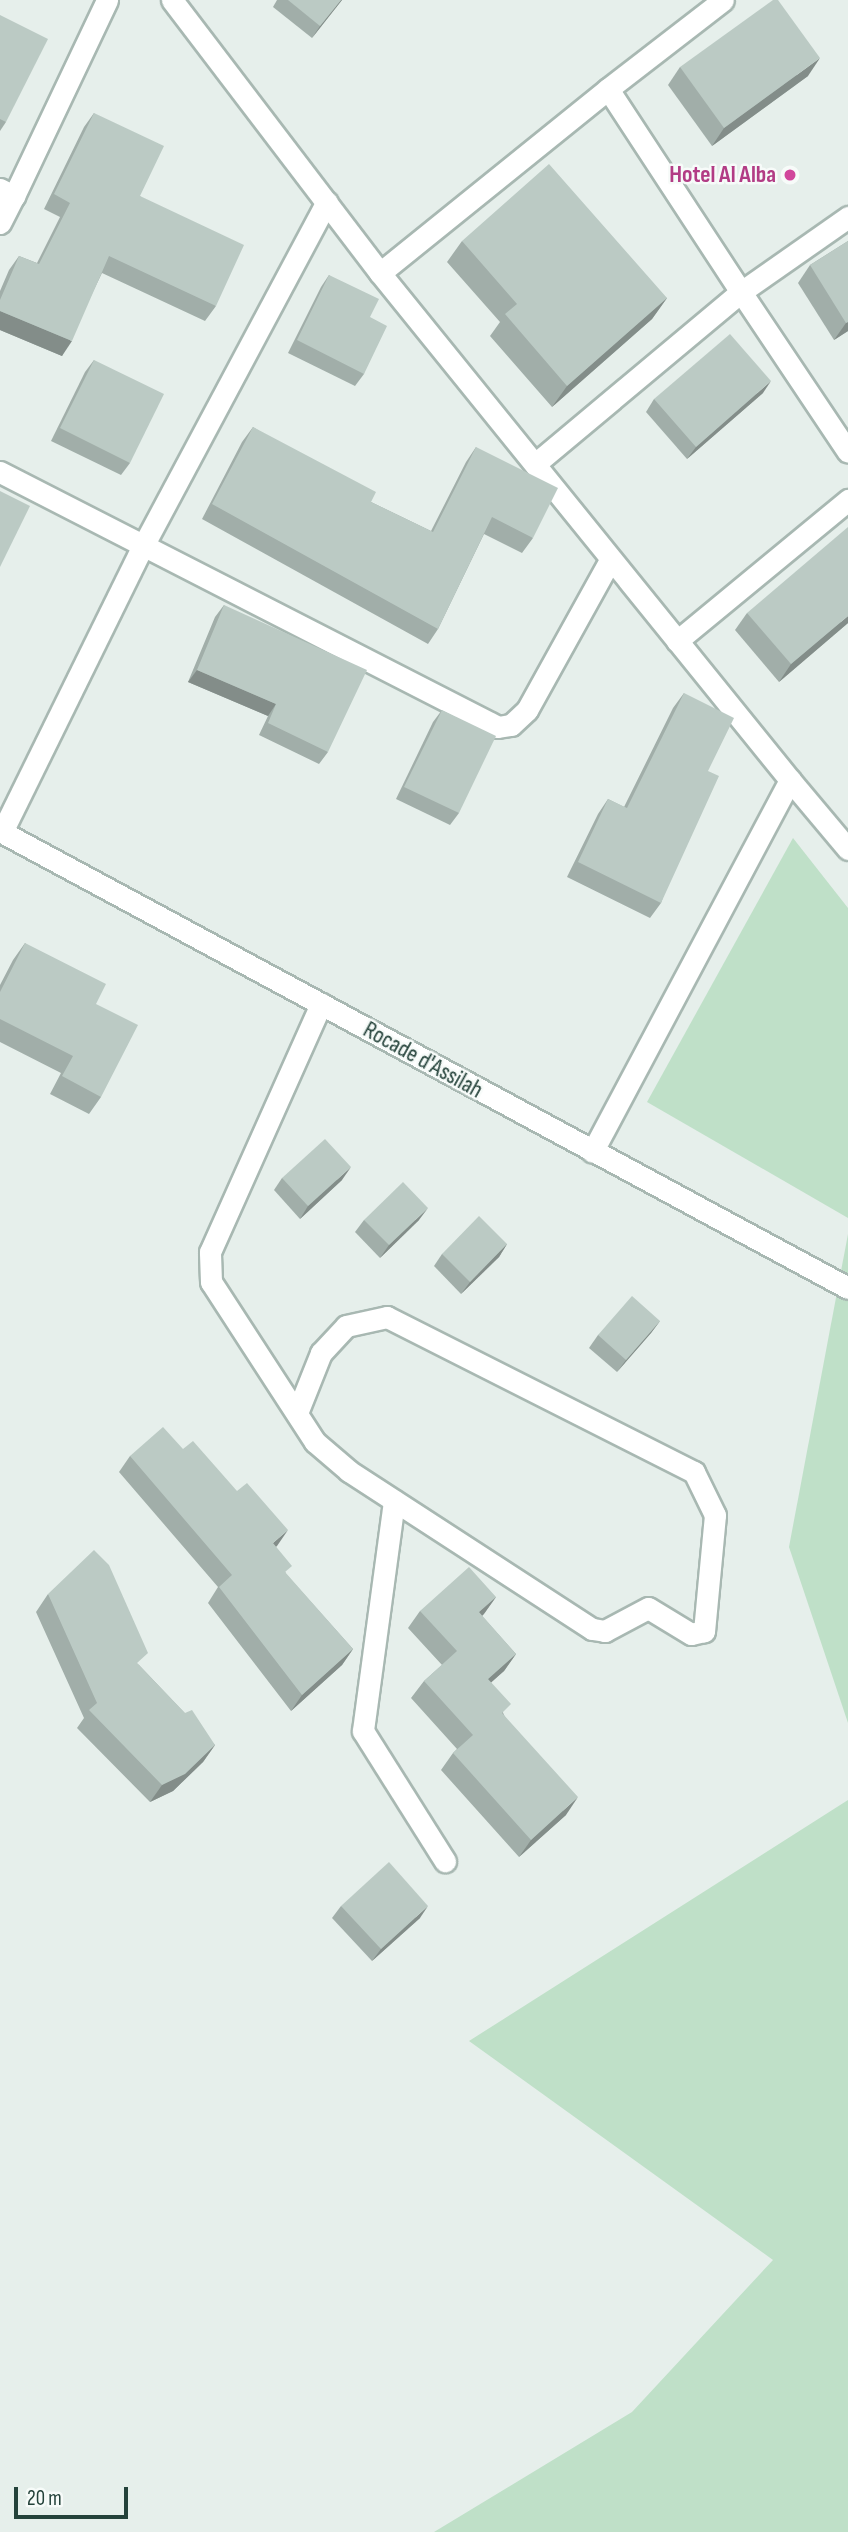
<!DOCTYPE html>
<html>
<head>
<meta charset="utf-8">
<style>
	body { margin:0 }
	#map { position:relative; width:848px; height:2532px; overflow:hidden; background:#e6efeb; font-family:"Sofia Sans Condensed",sans-serif }
	div>[style] { position:absolute }
	.green>* { inset:0; background:#bfe0c8 }
	.roads { filter:drop-shadow(2px 0 #a8b8b2) drop-shadow(-2px 0 #a8b8b2) drop-shadow(0 2px #a8b8b2) drop-shadow(0 -2px #a8b8b2) }
	.street>* { height:21px; margin:-10.5px; padding:0 10.5px; transform-origin:10.5px; border-radius:10.5px; background:#fff }
	.secondary>* { height:21px; margin:-10.5px; padding:0 10.5px; transform-origin:10.5px; border-radius:10.5px; background:#fff }
	.wall>* { inset:0; background:#a1aea9 }
	.shaded-wall>* { inset:0; background:#838d89 }
	.building>* { inset:0; background:#bbcac4 }
	.dots>* { width:19px; height:19px; translate:-50% -50%; box-sizing:border-box; border:4px solid #f7fbf9; border-radius:50% }
	span { translate:-50% -50%; white-space:nowrap; text-align:center; line-height:1.15; -webkit-text-stroke:5px #f7fbf9; paint-order:stroke }
	.hotel-label { font-size:24px; color:#b23c85; font-weight:700 }
	.right { translate:-100% -50%; text-align:right }
	.street-label { font-size:24px; color:#24423a }
	.scale { position:absolute; left:14px; top:2487px; width:114px; height:32px; box-sizing:border-box; border:4px solid #24423a; border-top:0; padding-left:9px; font-size:21px; line-height:24px; white-space:nowrap; color:#24423a; -webkit-text-stroke:5px #f7fbf9; paint-order:stroke }
</style>
</head>
<body>
<div id="map">
	<div class="green">
		<div style="clip-path:polygon(793px 838px,848px 908px,848px 1218px,647px 1102px)"></div>
		<div style="clip-path:polygon(848px 1234px,848px 1723px,789px 1547px)"></div>
		<div style="clip-path:polygon(848px 1800px,848px 2532px,434px 2532px,632px 2412px,773px 2260px,469px 2041px)"></div>
	</div>
	<div class="roads">
		<div class="street">
			<div style="left:172px;top:0;width:343px;rotate:52.7deg"></div>
			<div style="left:380px;top:273px;width:293px;rotate:-38.9deg"></div>
			<div style="left:608px;top:89px;width:243px;rotate:56.8deg"></div>
			<div style="left:741px;top:292px;width:131px;rotate:-35deg"></div>
			<div style="left:608px;top:89px;width:145px;rotate:-37.7deg"></div>
			<div style="left:0;top:189px;width:16px;rotate:27deg"></div>
			<div style="left:14px;top:196px;width:217px;rotate:-64.6deg"></div>
			<div style="left:0;top:223px;width:30px;rotate:-63deg"></div>
			<div style="left:380px;top:273px;width:652px;rotate:51.04deg"></div>
			<div style="left:790px;top:780px;width:421px;rotate:118deg"></div>
			<div style="left:535px;top:464px;width:268px;rotate:-39.9deg"></div>
			<div style="left:741px;top:292px;width:192px;rotate:56.2deg"></div>
			<div style="left:0;top:472px;width:559px;rotate:27.11deg"></div>
			<div style="left:498px;top:727px;width:13px;rotate:-9deg"></div>
			<div style="left:511px;top:725px;width:22px;rotate:-43deg"></div>
			<div style="left:527px;top:710px;width:171px;rotate:-61deg"></div>
			<div style="left:677px;top:641px;width:222px;rotate:-39.5deg"></div>
			<div style="left:790px;top:780px;width:90px;rotate:50deg"></div>
			<div style="left:2px;top:832px;width:319px;rotate:-63.8deg"></div>
			<div style="left:143px;top:546px;width:390px;rotate:-61.9deg"></div>
			<div style="left:297px;top:1413px;width:65px;rotate:-68.2deg"></div>
			<div style="left:321px;top:1353px;width:37px;rotate:-47deg"></div>
			<div style="left:346px;top:1326px;width:42px;rotate:-12.4deg"></div>
			<div style="left:387px;top:1317px;width:344px;rotate:26.8deg"></div>
			<div style="left:694px;top:1472px;width:48px;rotate:64deg"></div>
			<div style="left:715px;top:1515px;width:117px;rotate:95.4deg"></div>
			<div style="left:704px;top:1631px;width:13px;rotate:167deg"></div>
			<div style="left:691px;top:1634px;width:50px;rotate:-148.8deg"></div>
			<div style="left:648px;top:1608px;width:49px;rotate:151.9deg"></div>
			<div style="left:605px;top:1631px;width:13px;rotate:-171deg"></div>
			<div style="left:592px;top:1629px;width:290px;rotate:-147deg"></div>
			<div style="left:349px;top:1471px;width:45px;rotate:-139.5deg"></div>
			<div style="left:315px;top:1442px;width:191px;rotate:-123deg"></div>
			<div style="left:211px;top:1282px;width:30px;rotate:-92deg"></div>
			<div style="left:210px;top:1252px;width:272px;rotate:-65.9deg"></div>
			<div style="left:394px;top:1501px;width:232px;rotate:97.7deg"></div>
			<div style="left:363px;top:1731px;width:154px;rotate:57.8deg"></div>
		</div>
		<div class="secondary">
			<div style="left:0;top:831px;width:963px;rotate:28.32deg"></div>
		</div>
	</div>
	<div class="wall">
		<div style="clip-path:polygon(277px 0,342px 0,312px 38px,273px 7px)"></div>
		<div style="clip-path:polygon(0 15px,6px 122px,0 131px)"></div>
		<div style="clip-path:polygon(680px 67px,808px 76px,712px 146px,668px 85px)"></div>
		<div style="clip-path:polygon(94px 113px,140px 196px,216px 306px,205px 321px,102px 273px,62px 356px,0 330px,0 291px,9px 270px,19px 256px,37px 263px,60px 217px,44px 209px,84px 127px)"></div>
		<div style="clip-path:polygon(462px 241px,667px 298px,652px 319px,552px 407px,490px 336px,500px 322px,447px 262px)"></div>
		<div style="clip-path:polygon(848px 241px,848px 331px,834px 340px,798px 283px,810px 265px)"></div>
		<div style="clip-path:polygon(329px 275px,370px 317px,364px 374px,355px 386px,288px 353px,321px 287px)"></div>
		<div style="clip-path:polygon(94px 360px,130px 463px,121px 475px,51px 441px,85px 372px)"></div>
		<div style="clip-path:polygon(763px 393px,687px 459px,646px 412px,654px 399px)"></div>
		<div style="clip-path:polygon(253px 427px,371px 502px,431px 531px,466px 462px,476px 447px,533px 538px,522px 553px,484px 534px,438px 629px,428px 644px,202px 519px,242px 442px)"></div>
		<div style="clip-path:polygon(224px 605px,328px 752px,319px 764px,259px 735px,268px 716px,188px 682px,215px 617px)"></div>
		<div style="clip-path:polygon(747px 613px,848px 623px,779px 682px,735px 630px)"></div>
		<div style="clip-path:polygon(684px 693px,708px 771px,661px 903px,650px 918px,567px 877px,598px 814px,608px 799px,624px 807px,673px 708px)"></div>
		<div style="clip-path:polygon(442px 710px,459px 813px,450px 825px,396px 799px,433px 722px)"></div>
		<div style="clip-path:polygon(25px 943px,96px 1004px,101px 1097px,89px 1114px,50px 1094px,61px 1073px,0 1042px,0 985px,13px 960px)"></div>
		<div style="clip-path:polygon(282px 1178px,342px 1180px,300px 1219px,274px 1190px)"></div>
		<div style="clip-path:polygon(364px 1220px,419px 1220px,380px 1258px,355px 1232px)"></div>
		<div style="clip-path:polygon(507px 1244px,499px 1257px,461px 1294px,434px 1266px,442px 1254px)"></div>
		<div style="clip-path:polygon(660px 1321px,651px 1333px,617px 1372px,589px 1348px,598px 1335px)"></div>
		<div style="clip-path:polygon(183px 1449px,276px 1547px,286px 1574px,353px 1649px,342px 1665px,291px 1711px,208px 1603px,218px 1587px,119px 1472px,130px 1456px)"></div>
		<div style="clip-path:polygon(48px 1594px,139px 1665px,215px 1745px,203px 1762px,173px 1791px,150px 1802px,77px 1728px,84px 1718px,36px 1612px)"></div>
		<div style="clip-path:polygon(496px 1597px,482px 1616px,516px 1654px,504px 1671px,491px 1682px,504px 1715px,566px 1815px,519px 1857px,441px 1770px,453px 1753px,457px 1749px,411px 1698px,424px 1681px,442px 1665px,408px 1628px,420px 1611px)"></div>
		<div style="clip-path:polygon(341px 1906px,420px 1918px,372px 1961px,332px 1918px)"></div>
	</div>
	<div class="shaded-wall">
		<div style="clip-path:polygon(341px 0,342px 0,312px 38px,320px 26px)"></div>
		<div style="clip-path:polygon(820px 58px,808px 76px,712px 146px,724px 128px)"></div>
		<div style="clip-path:polygon(667px 298px,652px 319px,552px 407px,567px 386px)"></div>
		<div style="clip-path:polygon(0 311px,72px 341px,62px 356px,0 330px)"></div>
		<div style="clip-path:polygon(848px 322px,848px 331px,834px 340px,846px 323px)"></div>
		<div style="clip-path:polygon(771px 381px,763px 393px,687px 459px,696px 447px)"></div>
		<div style="clip-path:polygon(848px 616px,848px 623px,779px 682px,791px 664px)"></div>
		<div style="clip-path:polygon(197px 670px,276px 704px,268px 716px,188px 682px)"></div>
		<div style="clip-path:polygon(351px 1167px,342px 1180px,300px 1219px,308px 1206px)"></div>
		<div style="clip-path:polygon(428px 1208px,419px 1220px,380px 1258px,389px 1245px)"></div>
		<div style="clip-path:polygon(507px 1244px,499px 1257px,461px 1294px,470px 1282px)"></div>
		<div style="clip-path:polygon(660px 1321px,651px 1333px,617px 1372px,626px 1360px)"></div>
		<div style="clip-path:polygon(288px 1530px,277px 1546px,262px 1559px,273px 1543px)"></div>
		<div style="clip-path:polygon(496px 1597px,484px 1614px,467px 1630px,479px 1612px)"></div>
		<div style="clip-path:polygon(353px 1649px,342px 1665px,291px 1711px,302px 1695px)"></div>
		<div style="clip-path:polygon(516px 1654px,504px 1671px,476px 1696px,488px 1679px)"></div>
		<div style="clip-path:polygon(215px 1745px,203px 1762px,173px 1791px,150px 1802px,162px 1785px)"></div>
		<div style="clip-path:polygon(578px 1797px,566px 1815px,519px 1857px,531px 1840px)"></div>
		<div style="clip-path:polygon(428px 1906px,420px 1918px,372px 1961px,381px 1949px)"></div>
	</div>
	<div class="building">
		<div style="clip-path:polygon(288px 0,341px 0,320px 26px)"></div>
		<div style="clip-path:polygon(773px 0,778px 0,820px 58px,724px 128px,680px 67px)"></div>
		<div style="clip-path:polygon(0 15px,48px 39px,6px 122px,0 119px)"></div>
		<div style="clip-path:polygon(94px 113px,164px 146px,140px 196px,244px 245px,216px 306px,109px 256px,72px 341px,0 311px,0 300px,19px 256px,39px 264px,70px 203px,54px 194px)"></div>
		<div style="clip-path:polygon(549px 164px,667px 298px,567px 386px,505px 314px,517px 304px,462px 241px)"></div>
		<div style="clip-path:polygon(848px 241px,848px 322px,846px 323px,810px 265px)"></div>
		<div style="clip-path:polygon(329px 275px,379px 299px,370px 317px,387px 326px,364px 374px,297px 340px)"></div>
		<div style="clip-path:polygon(730px 334px,771px 381px,696px 447px,654px 399px)"></div>
		<div style="clip-path:polygon(94px 360px,164px 394px,130px 463px,60px 428px)"></div>
		<div style="clip-path:polygon(253px 427px,376px 492px,371px 502px,433px 532px,476px 447px,558px 488px,533px 538px,492px 517px,438px 629px,212px 504px)"></div>
		<div style="clip-path:polygon(0 491px,30px 506px,0 567px)"></div>
		<div style="clip-path:polygon(848px 527px,848px 616px,791px 664px,747px 613px)"></div>
		<div style="clip-path:polygon(224px 605px,367px 670px,328px 752px,268px 723px,276px 704px,197px 670px)"></div>
		<div style="clip-path:polygon(684px 693px,734px 718px,708px 771px,719px 776px,661px 903px,578px 862px,608px 799px,627px 808px)"></div>
		<div style="clip-path:polygon(442px 710px,496px 736px,459px 813px,404px 787px)"></div>
		<div style="clip-path:polygon(25px 943px,106px 984px,96px 1004px,138px 1025px,101px 1097px,62px 1076px,73px 1056px,0 1019px,0 992px)"></div>
		<div style="clip-path:polygon(325px 1139px,351px 1167px,308px 1206px,282px 1178px)"></div>
		<div style="clip-path:polygon(403px 1182px,428px 1208px,389px 1245px,364px 1220px)"></div>
		<div style="clip-path:polygon(479px 1216px,507px 1244px,470px 1282px,442px 1254px)"></div>
		<div style="clip-path:polygon(632px 1296px,660px 1321px,626px 1360px,598px 1335px)"></div>
		<div style="clip-path:polygon(163px 1427px,183px 1449px,193px 1441px,237px 1491px,247px 1483px,288px 1530px,273px 1543px,292px 1566px,285px 1572px,353px 1649px,302px 1695px,219px 1587px,232px 1575px,130px 1456px)"></div>
		<div style="clip-path:polygon(94px 1550px,109px 1565px,148px 1653px,137px 1663px,185px 1713px,192px 1710px,215px 1745px,185px 1774px,162px 1785px,89px 1710px,97px 1703px,48px 1594px)"></div>
		<div style="clip-path:polygon(469px 1567px,496px 1597px,479px 1612px,516px 1654px,488px 1679px,511px 1704px,502px 1713px,578px 1797px,531px 1840px,453px 1753px,473px 1735px,424px 1681px,457px 1651px,420px 1611px)"></div>
		<div style="clip-path:polygon(389px 1862px,428px 1906px,381px 1949px,341px 1906px)"></div>
	</div>
	<div class="dots">
		<div style="left:790px;top:175px;background:#d1479c"></div>
	</div>
	<div class="hotel-label">
		<span class="right" style="left:776px;top:175px">Hotel Al Alba</span>
	</div>
	<div class="street-label">
		<span style="left:423px;top:1060px;rotate:29deg">Rocade d'Assilah</span>
	</div>
	<div class="scale">20 m</div>
</div>
</body>
</html>
